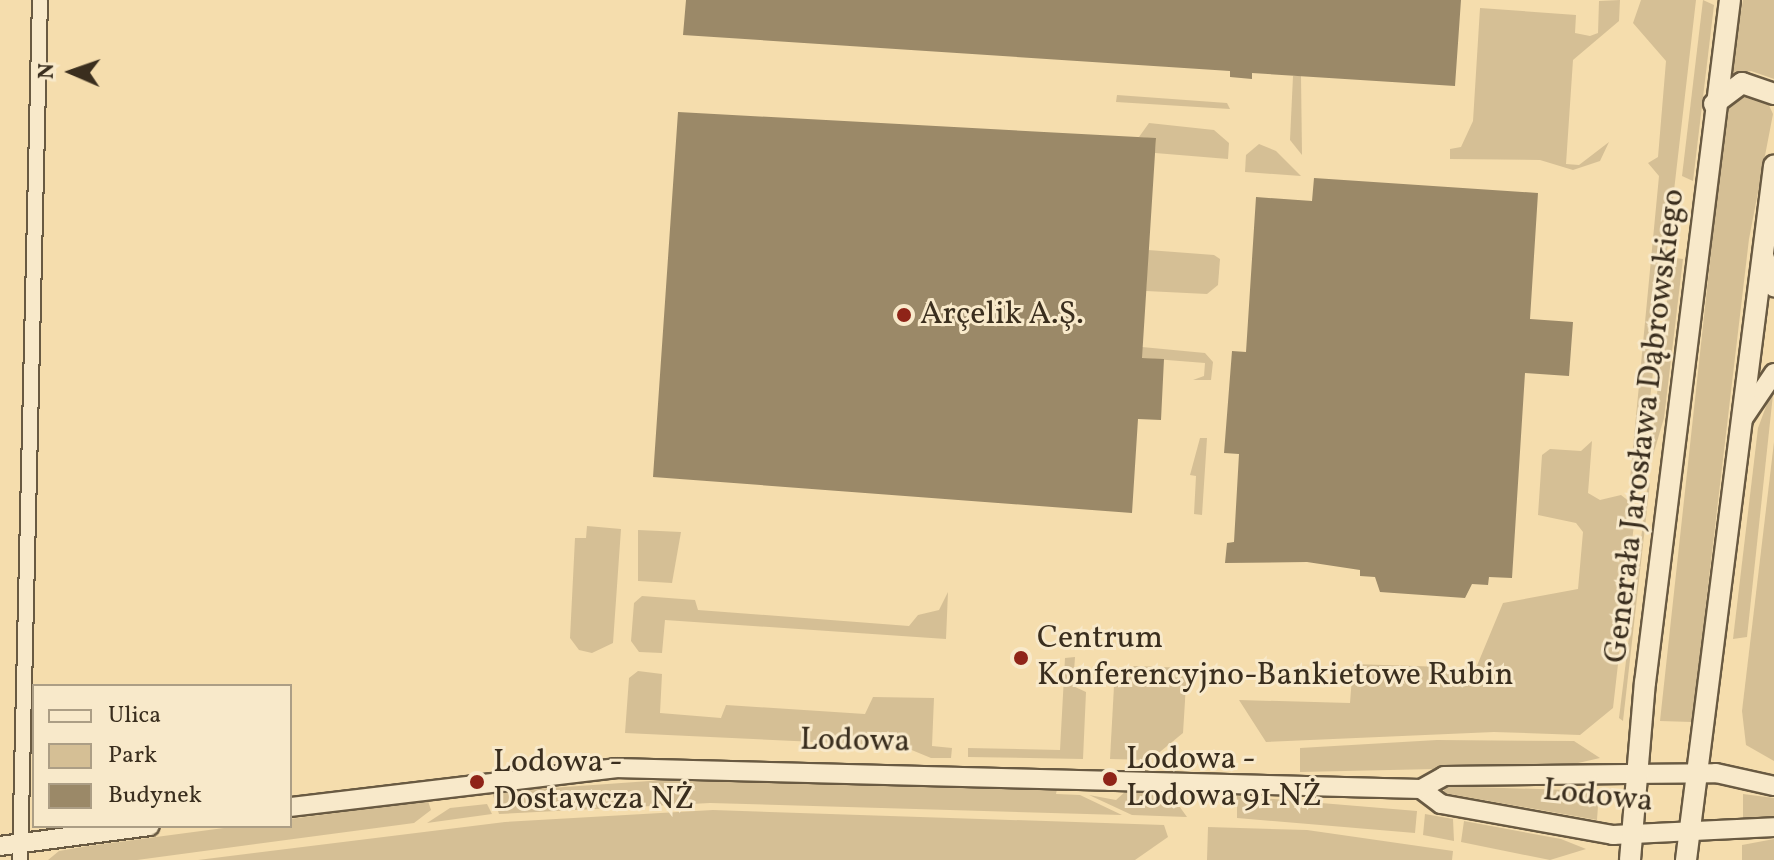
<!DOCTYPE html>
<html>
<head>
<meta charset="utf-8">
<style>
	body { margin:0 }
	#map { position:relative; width:1774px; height:860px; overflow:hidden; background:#f5ddad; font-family:Vollkorn,serif }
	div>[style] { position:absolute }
	.green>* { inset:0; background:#d5bf95 }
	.building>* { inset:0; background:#9b8968 }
	.roads { filter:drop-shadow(2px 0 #695a42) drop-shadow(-2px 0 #695a42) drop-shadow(0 2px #695a42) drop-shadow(0 -2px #695a42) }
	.minor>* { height:14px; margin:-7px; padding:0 7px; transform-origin:7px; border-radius:7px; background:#f8e9ca }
	.tertiary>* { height:18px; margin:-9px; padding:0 9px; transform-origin:9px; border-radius:9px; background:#f8e9ca }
	.secondary>* { height:20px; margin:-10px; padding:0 10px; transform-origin:10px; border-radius:10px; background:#f8e9ca }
	.dots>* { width:22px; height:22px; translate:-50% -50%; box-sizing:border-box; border:4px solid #f8e9ca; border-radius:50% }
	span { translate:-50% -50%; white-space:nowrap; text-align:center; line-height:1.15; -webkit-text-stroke:6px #f8e9ca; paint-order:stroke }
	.poi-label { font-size:32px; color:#3a2e1e }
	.left { translate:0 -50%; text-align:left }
	.street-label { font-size:32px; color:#3a2e1e }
	.legend { position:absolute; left:32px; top:684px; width:260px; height:144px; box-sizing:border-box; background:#f8e9ca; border:2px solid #ac9e85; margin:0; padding:10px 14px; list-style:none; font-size:24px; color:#3a2e1e }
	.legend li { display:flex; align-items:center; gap:16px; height:40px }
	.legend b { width:40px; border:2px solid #ac9e85 }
	.north { position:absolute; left:32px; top:32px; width:80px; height:80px; -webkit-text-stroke:6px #f8e9ca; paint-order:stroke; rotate:272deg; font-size:22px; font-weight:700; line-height:32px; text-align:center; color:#3a2e1e }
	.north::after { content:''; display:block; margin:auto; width:28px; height:36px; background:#3a2e1e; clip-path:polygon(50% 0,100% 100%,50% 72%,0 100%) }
</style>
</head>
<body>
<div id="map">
	<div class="green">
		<div style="clip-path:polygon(1620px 0,1619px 21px,1573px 60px,1566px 164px,1579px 165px,1609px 142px,1600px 161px,1573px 170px,1540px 160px,1450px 159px,1450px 149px,1461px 147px,1473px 121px,1480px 8px,1576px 15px,1575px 33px,1590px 36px,1598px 33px,1599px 1px)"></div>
		<div style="clip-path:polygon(1641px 0,1696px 0,1642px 468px,1630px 479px,1659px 176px,1648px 163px,1658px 157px,1666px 61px,1633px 23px)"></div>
		<div style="clip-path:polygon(1703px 0,1714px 5px,1693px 181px,1682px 176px)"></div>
		<div style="clip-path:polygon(1743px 0,1774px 0,1774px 79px,1751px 71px,1730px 76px)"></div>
		<div style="clip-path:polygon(1293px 76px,1301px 76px,1302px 155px,1290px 140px)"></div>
		<div style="clip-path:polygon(1745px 93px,1766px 99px,1773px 114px,1749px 239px,1692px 722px,1660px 721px,1727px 105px)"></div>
		<div style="clip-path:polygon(1117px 95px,1227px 103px,1230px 109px,1116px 102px)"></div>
		<div style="clip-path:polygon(1149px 123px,1214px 130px,1229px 143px,1228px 159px,1155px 153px,1156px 139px,1139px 137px)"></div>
		<div style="clip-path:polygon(1259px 144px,1276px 151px,1301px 176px,1245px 172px,1246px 155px)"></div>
		<div style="clip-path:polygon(1148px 250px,1214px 255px,1220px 259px,1218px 285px,1207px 294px,1146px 291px)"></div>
		<div style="clip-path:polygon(1676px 258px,1683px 259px,1664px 418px,1649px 469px,1671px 263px)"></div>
		<div style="clip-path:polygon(1142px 347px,1205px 353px,1213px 362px,1211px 380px,1193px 380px,1204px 376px,1205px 363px,1142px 358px)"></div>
		<div style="clip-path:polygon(1774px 385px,1747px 637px,1733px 639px,1758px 428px)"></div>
		<div style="clip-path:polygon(1200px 438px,1207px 438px,1202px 515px,1194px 514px,1196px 476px,1190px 475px)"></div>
		<div style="clip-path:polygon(1592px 441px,1588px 493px,1600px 500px,1621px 495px,1630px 502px,1634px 524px,1613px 708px,1580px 735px,1494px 732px,1266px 742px,1239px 700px,1350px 703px,1353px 664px,1476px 668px,1503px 603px,1578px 589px,1583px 532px,1576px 523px,1538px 515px,1542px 455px,1550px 449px,1581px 451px)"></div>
		<div style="clip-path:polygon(1774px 442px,1774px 761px,1746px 745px,1742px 711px)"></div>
		<div style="clip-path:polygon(1648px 482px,1650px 483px,1623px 721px,1619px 718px)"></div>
		<div style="clip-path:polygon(587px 526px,621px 529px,613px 643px,592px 653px,579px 650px,570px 638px,575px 538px,586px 538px)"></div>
		<div style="clip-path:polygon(638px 530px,681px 532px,672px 583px,638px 581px)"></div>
		<div style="clip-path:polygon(948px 592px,946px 639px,665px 620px,662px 653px,639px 652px,631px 641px,634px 603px,642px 596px,695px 600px,698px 610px,909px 626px,918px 615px,939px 610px)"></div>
		<div style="clip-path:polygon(1075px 657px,1073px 686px,1086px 692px,1083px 759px,968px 757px,968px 748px,1060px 750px,1065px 658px)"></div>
		<div style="clip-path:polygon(1134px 666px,1187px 668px,1183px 733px,1150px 760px,1110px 759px,1114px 686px)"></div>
		<div style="clip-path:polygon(638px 671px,662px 674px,660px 713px,721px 718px,726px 705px,865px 714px,873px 697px,934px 698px,932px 746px,952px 748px,951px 758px,931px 758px,902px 746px,625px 733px,629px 678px)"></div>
		<div style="clip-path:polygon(1437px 740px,1574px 741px,1600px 758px,1565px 766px,1300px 772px,1300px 748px)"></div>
		<div style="clip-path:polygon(678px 779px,1057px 789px,1056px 794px,1080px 795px,1122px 815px,710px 803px,499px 814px,492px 792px)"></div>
		<div style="clip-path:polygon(1444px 786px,1599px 791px,1597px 820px,1444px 793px)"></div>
		<div style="clip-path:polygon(1126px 791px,1172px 796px,1187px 817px,1132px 815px,1089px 795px,1116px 800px)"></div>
		<div style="clip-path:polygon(1743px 794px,1774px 798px,1774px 816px,1743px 821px)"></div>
		<div style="clip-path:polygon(1237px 796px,1417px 811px,1415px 833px,1237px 818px)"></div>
		<div style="clip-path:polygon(428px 801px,431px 810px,414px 823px,137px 860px,48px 860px,59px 851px,88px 846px,239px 826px,290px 826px,290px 819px)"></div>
		<div style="clip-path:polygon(487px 804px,492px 814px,427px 823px,450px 808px)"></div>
		<div style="clip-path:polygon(713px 810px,1164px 825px,1168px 837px,1135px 860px,198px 860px,505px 822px)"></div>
		<div style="clip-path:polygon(1425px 814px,1453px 819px,1454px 841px,1423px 835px)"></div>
		<div style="clip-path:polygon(1464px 821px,1561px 839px,1586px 849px,1550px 860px,1461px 842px)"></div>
		<div style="clip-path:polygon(1208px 827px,1307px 830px,1453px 851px,1452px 860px,1207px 860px)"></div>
		<div style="clip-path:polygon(1774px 839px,1774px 860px,1742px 860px,1742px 845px)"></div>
	</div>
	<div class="building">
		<div style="clip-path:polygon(686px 0,1461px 0,1455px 86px,1252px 73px,1252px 79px,1230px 77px,1230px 71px,683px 35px)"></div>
		<div style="clip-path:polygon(678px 112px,1156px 138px,1142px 358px,1164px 359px,1161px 420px,1138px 419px,1132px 513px,653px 477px)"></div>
		<div style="clip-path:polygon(1314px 178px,1538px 193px,1530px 319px,1573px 322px,1569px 376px,1525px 373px,1512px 578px,1489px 577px,1488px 585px,1472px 584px,1465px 598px,1380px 592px,1375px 577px,1360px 576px,1360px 570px,1307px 562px,1225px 563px,1227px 543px,1234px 542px,1239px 454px,1224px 453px,1232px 351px,1246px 352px,1256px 197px,1312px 201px)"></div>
	</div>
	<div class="roads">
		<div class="minor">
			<div style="left:20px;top:860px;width:860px;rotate:-88.67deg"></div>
		</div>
		<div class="tertiary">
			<div style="left:1763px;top:252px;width:37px;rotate:73deg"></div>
			<div style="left:1741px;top:422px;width:59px;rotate:-56deg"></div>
			<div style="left:1421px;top:789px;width:25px;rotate:37deg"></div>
			<div style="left:1441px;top:804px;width:175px;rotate:10.2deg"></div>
			<div style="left:1613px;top:835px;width:161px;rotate:-2.8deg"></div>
			<div style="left:290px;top:807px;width:327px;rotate:-6.8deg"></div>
			<div style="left:615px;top:768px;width:806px;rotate:1.49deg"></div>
			<div style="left:1421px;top:789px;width:26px;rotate:-29deg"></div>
			<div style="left:1444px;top:776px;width:272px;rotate:-0.6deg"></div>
			<div style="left:1716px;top:773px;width:59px;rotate:12.6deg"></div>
			<div style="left:0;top:846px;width:151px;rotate:-7.6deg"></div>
		</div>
		<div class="secondary">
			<div style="left:1714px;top:104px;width:35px;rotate:-37deg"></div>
			<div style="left:1742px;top:83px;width:34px;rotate:19deg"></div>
			<div style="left:1630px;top:860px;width:178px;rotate:-85.2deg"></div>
			<div style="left:1645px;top:683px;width:688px;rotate:-82.91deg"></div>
			<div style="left:1686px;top:860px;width:700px;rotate:-82.77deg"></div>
		</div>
	</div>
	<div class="dots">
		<div style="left:904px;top:315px;background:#8f2418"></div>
		<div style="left:1021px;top:658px;background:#8f2418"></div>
		<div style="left:1110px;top:779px;background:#8f2418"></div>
		<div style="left:477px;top:782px;background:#8f2418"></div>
	</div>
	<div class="poi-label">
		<span class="left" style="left:920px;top:315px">Arçelik A.Ş.</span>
		<span class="left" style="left:1037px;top:658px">Centrum<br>Konferencyjno-Bankietowe Rubin</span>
		<span class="left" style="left:1126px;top:779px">Lodowa -<br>Lodowa 91 NŻ</span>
		<span class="left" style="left:493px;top:782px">Lodowa -<br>Dostawcza NŻ</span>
	</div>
	<div class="street-label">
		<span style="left:1646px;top:426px;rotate:-83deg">Generała Jarosława Dąbrowskiego</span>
		<span style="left:855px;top:742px;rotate:1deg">Lodowa</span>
		<span style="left:1598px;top:797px;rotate:6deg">Lodowa</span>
	</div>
	<ul class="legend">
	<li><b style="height:10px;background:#f8e9ca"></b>Ulica</li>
	<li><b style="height:22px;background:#d5bf95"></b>Park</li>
	<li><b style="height:22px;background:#9b8968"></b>Budynek</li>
	</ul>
	<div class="north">N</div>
</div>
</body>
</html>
